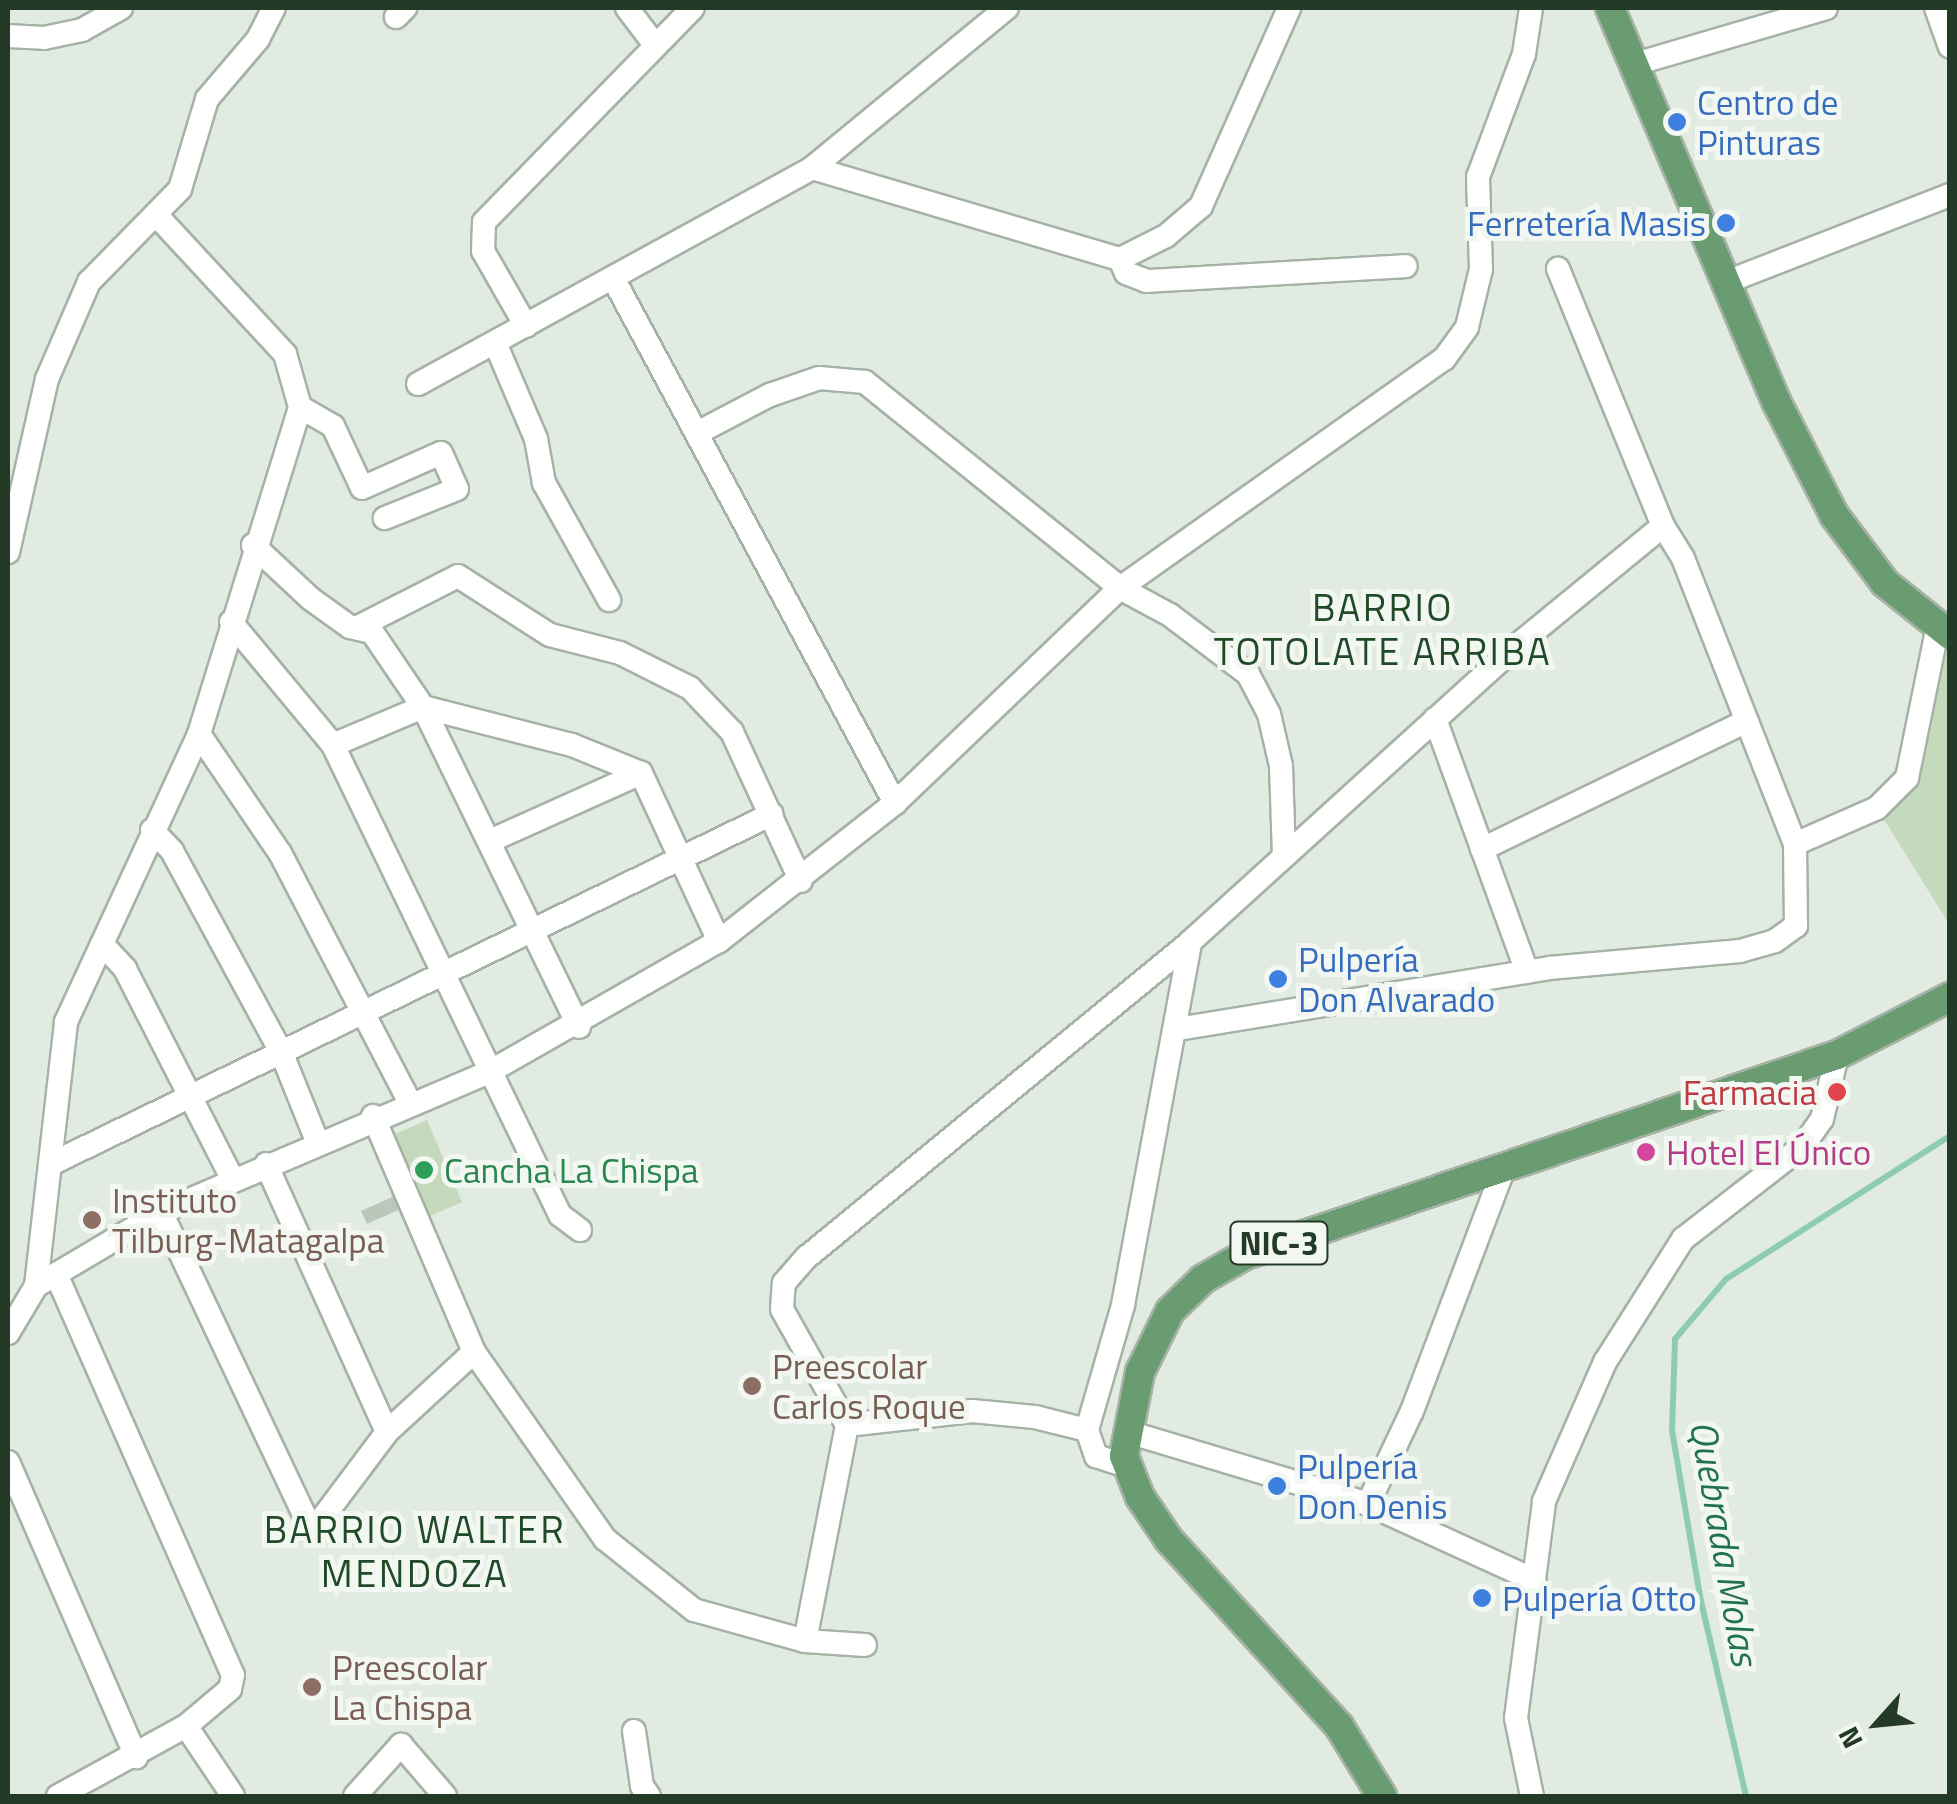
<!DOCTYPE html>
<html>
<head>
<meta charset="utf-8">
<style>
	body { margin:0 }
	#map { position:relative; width:1957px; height:1804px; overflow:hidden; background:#e2ebe1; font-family:"Titillium Web",sans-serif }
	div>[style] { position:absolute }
	.green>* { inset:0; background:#c5dabc }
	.stream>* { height:6px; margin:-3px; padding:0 3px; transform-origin:3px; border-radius:3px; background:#8dccb1 }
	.building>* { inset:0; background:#bac8bb }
	.roads { filter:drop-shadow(2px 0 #a5b2a5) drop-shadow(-2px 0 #a5b2a5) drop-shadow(0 2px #a5b2a5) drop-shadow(0 -2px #a5b2a5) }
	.minor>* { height:22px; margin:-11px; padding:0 11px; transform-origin:11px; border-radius:11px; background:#fff }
	.major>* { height:28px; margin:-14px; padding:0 14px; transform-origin:14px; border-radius:14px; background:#699d71 }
	.dots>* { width:28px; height:28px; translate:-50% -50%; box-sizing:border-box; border:5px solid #f2f7f1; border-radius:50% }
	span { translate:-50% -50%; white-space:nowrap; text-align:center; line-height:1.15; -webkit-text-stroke:10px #f2f7f1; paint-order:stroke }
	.shield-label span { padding:2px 8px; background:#f2f7f1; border:2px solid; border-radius:8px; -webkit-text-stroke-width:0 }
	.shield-label { font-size:32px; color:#233a26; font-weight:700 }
	.shop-label { font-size:35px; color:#366cbe }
	.left { translate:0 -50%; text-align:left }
	.right { translate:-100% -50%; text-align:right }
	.health-label { font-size:35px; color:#be3a42 }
	.hotel-label { font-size:35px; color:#b23c85 }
	.leisure-label { font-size:35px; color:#27864d }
	.education-label { font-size:35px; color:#785e54 }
	.neighbourhood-label { font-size:38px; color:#204a28; letter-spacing:2.5px }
	.water-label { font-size:38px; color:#227150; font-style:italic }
	.frame { position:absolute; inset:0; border:10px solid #233a26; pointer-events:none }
	.north { position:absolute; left:1827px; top:1674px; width:100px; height:100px; -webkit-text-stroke:8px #f2f7f1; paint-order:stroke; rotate:243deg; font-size:28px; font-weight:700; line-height:40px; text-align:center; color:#233a26 }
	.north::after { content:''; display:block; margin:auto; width:35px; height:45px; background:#233a26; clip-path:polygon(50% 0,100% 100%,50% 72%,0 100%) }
</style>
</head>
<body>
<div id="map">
	<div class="green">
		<div style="clip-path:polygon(1938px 626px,1950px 635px,1949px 924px,1877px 808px,1907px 778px)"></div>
		<div style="clip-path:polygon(427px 1120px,462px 1202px,421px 1220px,386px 1138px)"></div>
	</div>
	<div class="stream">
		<div style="left:1746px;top:1796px;width:205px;rotate:-103deg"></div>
		<div style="left:1700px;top:1596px;width:167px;rotate:-99.6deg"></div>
		<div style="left:1672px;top:1431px;width:92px;rotate:-88.1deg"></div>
		<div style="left:1675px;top:1339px;width:79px;rotate:-49.6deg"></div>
		<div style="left:1726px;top:1279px;width:266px;rotate:-32.6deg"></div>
	</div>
	<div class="building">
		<div style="clip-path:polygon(399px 1194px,405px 1207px,367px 1224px,361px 1211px)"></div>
	</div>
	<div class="roads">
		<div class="minor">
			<div style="left:627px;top:8px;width:46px;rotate:52.9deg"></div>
			<div style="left:1936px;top:8px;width:41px;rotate:70.3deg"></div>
			<div style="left:396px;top:17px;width:13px;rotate:-45deg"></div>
			<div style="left:8px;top:36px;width:36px;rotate:3deg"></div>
			<div style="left:44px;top:38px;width:39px;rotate:-12deg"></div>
			<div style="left:82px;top:30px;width:45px;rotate:-29.4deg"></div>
			<div style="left:1635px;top:64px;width:199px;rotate:-16.3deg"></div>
			<div style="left:812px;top:168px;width:321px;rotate:16.5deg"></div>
			<div style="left:1120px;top:259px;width:51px;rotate:-26.6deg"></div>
			<div style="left:1166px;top:236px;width:46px;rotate:-40.6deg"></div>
			<div style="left:1201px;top:206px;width:217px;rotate:-66deg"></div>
			<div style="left:1120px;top:259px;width:15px;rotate:67deg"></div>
			<div style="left:1126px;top:273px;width:22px;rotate:21deg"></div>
			<div style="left:1147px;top:281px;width:259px;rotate:-3.3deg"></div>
			<div style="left:613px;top:278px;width:596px;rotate:61.76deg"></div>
			<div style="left:1724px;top:283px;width:243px;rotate:-21.3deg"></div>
			<div style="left:526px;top:326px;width:86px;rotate:-119.8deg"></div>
			<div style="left:483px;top:251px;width:29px;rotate:-88deg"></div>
			<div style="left:484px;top:222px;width:299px;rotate:-45.7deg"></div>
			<div style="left:496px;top:345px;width:102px;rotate:66.9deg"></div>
			<div style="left:536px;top:439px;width:45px;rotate:79.7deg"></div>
			<div style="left:544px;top:483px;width:134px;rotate:60.9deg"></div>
			<div style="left:418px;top:384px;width:449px;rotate:-28.7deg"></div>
			<div style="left:812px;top:168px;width:252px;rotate:-39.4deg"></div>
			<div style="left:300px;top:407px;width:38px;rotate:30deg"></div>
			<div style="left:333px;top:426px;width:68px;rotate:64.9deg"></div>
			<div style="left:362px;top:488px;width:86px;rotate:-23.9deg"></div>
			<div style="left:441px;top:453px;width:39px;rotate:66deg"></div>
			<div style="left:457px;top:489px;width:78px;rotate:158.1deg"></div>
			<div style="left:701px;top:431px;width:78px;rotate:-27.6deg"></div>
			<div style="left:770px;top:395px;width:52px;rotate:-19.1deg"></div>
			<div style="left:819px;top:378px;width:46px;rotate:5deg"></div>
			<div style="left:865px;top:382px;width:328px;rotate:38.9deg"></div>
			<div style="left:1120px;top:588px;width:57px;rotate:28.4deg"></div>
			<div style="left:1170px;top:615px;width:98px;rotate:37.1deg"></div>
			<div style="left:1248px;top:674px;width:45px;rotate:62.3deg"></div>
			<div style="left:1269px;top:714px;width:53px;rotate:77deg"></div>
			<div style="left:1281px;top:766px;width:89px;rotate:88.1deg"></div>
			<div style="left:253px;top:545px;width:79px;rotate:43deg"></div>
			<div style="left:311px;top:599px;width:48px;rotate:35.7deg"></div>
			<div style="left:350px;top:627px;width:23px;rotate:13deg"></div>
			<div style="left:372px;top:632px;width:91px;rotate:55.8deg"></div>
			<div style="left:423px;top:707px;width:356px;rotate:64deg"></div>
			<div style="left:8px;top:552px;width:177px;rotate:-77.3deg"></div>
			<div style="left:47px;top:379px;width:106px;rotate:-66.6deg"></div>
			<div style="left:89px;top:282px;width:130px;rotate:-45.6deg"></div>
			<div style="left:180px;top:189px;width:94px;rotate:-73.3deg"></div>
			<div style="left:207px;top:99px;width:79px;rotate:-49.6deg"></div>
			<div style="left:258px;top:39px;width:35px;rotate:-63deg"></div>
			<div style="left:231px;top:622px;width:160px;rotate:50.3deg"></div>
			<div style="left:333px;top:745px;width:522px;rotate:64.22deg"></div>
			<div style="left:560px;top:1215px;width:25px;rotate:37deg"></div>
			<div style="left:356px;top:628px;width:114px;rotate:-27deg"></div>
			<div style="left:458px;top:576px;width:109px;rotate:32.7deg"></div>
			<div style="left:550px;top:635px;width:72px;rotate:14.4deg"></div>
			<div style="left:620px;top:653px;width:78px;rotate:26.6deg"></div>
			<div style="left:690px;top:688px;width:61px;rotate:46.3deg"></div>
			<div style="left:732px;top:732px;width:164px;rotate:65.2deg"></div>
			<div style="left:1435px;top:719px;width:269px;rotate:70deg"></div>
			<div style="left:199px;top:734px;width:144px;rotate:55.8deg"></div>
			<div style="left:280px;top:853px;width:280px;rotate:62.5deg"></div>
			<div style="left:333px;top:745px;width:98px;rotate:-22.9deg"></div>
			<div style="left:423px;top:707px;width:154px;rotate:14.3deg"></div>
			<div style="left:572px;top:745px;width:74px;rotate:22.1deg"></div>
			<div style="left:641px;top:773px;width:185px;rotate:65.1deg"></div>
			<div style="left:152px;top:830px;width:29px;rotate:46deg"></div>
			<div style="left:172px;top:851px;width:231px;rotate:61.5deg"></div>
			<div style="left:282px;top:1054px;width:94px;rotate:68.1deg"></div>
			<div style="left:492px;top:840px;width:163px;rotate:-24.2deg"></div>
			<div style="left:1795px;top:844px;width:90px;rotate:-23.7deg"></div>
			<div style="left:1877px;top:808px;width:42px;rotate:-45deg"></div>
			<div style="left:1907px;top:778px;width:155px;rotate:-78.5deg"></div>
			<div style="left:1482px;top:849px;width:294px;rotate:-25.8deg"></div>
			<div style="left:102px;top:944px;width:34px;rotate:47deg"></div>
			<div style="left:125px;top:969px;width:235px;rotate:62.9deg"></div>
			<div style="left:1177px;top:1029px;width:377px;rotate:-9.3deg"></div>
			<div style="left:1549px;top:968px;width:192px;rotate:-5.1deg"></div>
			<div style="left:1740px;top:951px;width:36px;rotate:-16deg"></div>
			<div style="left:1775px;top:941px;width:26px;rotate:-36deg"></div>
			<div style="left:1796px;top:926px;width:82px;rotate:-90.7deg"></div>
			<div style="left:1795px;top:844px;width:307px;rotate:-111.4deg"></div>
			<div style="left:1683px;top:558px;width:38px;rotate:-122deg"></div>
			<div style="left:1663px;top:526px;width:278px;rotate:-112.2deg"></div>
			<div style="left:373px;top:1116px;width:257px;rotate:66.8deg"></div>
			<div style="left:474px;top:1352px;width:228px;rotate:55deg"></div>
			<div style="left:605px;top:1539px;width:114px;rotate:38.6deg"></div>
			<div style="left:694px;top:1610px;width:115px;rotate:15.6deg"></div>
			<div style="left:805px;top:1641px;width:60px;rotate:3.8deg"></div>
			<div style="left:51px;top:1164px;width:801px;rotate:-25.89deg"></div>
			<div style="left:266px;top:1164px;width:294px;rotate:65.7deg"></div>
			<div style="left:161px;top:1212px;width:354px;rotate:64.7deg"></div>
			<div style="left:312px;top:1532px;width:125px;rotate:-53.1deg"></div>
			<div style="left:387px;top:1432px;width:118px;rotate:-42.6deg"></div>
			<div style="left:56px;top:1274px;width:438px;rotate:66.2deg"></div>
			<div style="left:233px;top:1675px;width:14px;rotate:102deg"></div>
			<div style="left:230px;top:1689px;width:57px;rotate:139.9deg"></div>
			<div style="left:186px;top:1726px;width:146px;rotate:151.3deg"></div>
			<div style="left:36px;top:1286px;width:266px;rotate:-83.5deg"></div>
			<div style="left:66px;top:1022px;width:317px;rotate:-65.2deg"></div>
			<div style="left:199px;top:734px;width:342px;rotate:-72.8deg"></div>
			<div style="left:300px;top:407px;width:55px;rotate:-105.8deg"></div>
			<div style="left:285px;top:354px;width:188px;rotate:-132.8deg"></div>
			<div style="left:8px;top:1333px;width:55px;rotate:-59.2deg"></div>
			<div style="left:36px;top:1286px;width:145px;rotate:-30.6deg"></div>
			<div style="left:161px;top:1212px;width:357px;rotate:-23.1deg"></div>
			<div style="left:489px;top:1072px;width:265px;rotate:-29.7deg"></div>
			<div style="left:719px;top:941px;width:224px;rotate:-38.1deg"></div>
			<div style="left:895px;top:803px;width:311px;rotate:-43.7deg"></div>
			<div style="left:1120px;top:588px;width:397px;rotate:-35.3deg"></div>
			<div style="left:1444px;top:359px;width:39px;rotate:-54deg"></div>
			<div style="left:1467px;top:327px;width:60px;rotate:-76.4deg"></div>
			<div style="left:1481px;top:269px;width:92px;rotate:-91.9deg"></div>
			<div style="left:1478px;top:177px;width:131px;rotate:-69.5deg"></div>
			<div style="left:1524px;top:54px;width:47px;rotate:-81.3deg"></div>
			<div style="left:847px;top:1425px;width:133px;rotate:-119.3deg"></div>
			<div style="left:782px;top:1309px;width:26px;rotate:-86deg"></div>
			<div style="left:784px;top:1283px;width:35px;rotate:-49deg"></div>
			<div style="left:807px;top:1257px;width:496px;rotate:-39.4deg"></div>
			<div style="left:1190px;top:942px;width:439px;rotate:-42.2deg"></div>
			<div style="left:1515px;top:647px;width:191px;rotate:-39.3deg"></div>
			<div style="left:1087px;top:1430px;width:130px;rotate:-73.9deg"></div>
			<div style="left:1123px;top:1305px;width:369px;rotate:-79.5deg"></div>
			<div style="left:1128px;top:1432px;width:251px;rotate:16.7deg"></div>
			<div style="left:1368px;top:1504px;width:103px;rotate:-64.7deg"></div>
			<div style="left:1412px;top:1411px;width:261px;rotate:-69.3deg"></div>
			<div style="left:8px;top:1462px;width:322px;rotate:66.5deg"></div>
			<div style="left:1368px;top:1504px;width:183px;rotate:24.6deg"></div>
			<div style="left:805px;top:1641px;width:220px;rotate:-79deg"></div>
			<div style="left:847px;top:1425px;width:126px;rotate:-6.4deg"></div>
			<div style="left:972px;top:1411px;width:63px;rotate:5.4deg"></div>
			<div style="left:1035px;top:1417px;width:54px;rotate:14deg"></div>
			<div style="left:1087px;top:1430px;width:28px;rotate:71deg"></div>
			<div style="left:1096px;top:1456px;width:33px;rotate:18deg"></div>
			<div style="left:186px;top:1726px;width:84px;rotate:56.1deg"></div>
			<div style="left:634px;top:1731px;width:56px;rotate:81.7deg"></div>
			<div style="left:642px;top:1786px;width:12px;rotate:55deg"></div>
			<div style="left:355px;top:1796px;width:69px;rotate:-48deg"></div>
			<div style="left:401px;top:1745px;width:67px;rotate:49.2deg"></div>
			<div style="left:1532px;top:1796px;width:80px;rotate:-101.6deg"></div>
			<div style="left:1516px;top:1718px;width:219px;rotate:-82.6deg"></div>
			<div style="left:1544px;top:1501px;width:152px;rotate:-66.3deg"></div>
			<div style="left:1605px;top:1362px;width:146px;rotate:-57.6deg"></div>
			<div style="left:1683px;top:1239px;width:152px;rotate:-37.8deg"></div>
			<div style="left:1803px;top:1146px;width:33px;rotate:-55deg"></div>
			<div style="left:1822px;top:1119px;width:66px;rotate:-76.8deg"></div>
		</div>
		<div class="major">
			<div style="left:1610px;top:8px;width:429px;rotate:67.1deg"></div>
			<div style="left:1777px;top:403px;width:126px;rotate:63deg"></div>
			<div style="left:1834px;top:515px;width:85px;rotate:53.1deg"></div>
			<div style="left:1885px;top:583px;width:83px;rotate:38.7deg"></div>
			<div style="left:1382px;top:1796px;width:82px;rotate:-121.6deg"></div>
			<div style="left:1339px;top:1726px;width:252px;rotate:-132.4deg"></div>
			<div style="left:1169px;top:1540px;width:52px;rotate:-124deg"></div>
			<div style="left:1140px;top:1497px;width:44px;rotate:-111.3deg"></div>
			<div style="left:1124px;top:1456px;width:86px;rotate:-79.2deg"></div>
			<div style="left:1140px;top:1372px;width:68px;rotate:-63.8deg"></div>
			<div style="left:1170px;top:1311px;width:46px;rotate:-44.1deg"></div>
			<div style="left:1203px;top:1279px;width:48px;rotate:-29.7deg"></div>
			<div style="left:1245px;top:1255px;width:625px;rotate:-18.67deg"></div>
			<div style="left:1837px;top:1055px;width:127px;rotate:-27.2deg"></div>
		</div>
	</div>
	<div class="dots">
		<div style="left:1677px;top:122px;background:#3f7fe0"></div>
		<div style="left:1726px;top:223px;background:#3f7fe0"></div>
		<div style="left:1278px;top:979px;background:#3f7fe0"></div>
		<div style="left:1837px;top:1092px;background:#e0444e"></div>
		<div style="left:1646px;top:1152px;background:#d1479c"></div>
		<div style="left:424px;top:1170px;background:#2e9e5b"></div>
		<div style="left:92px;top:1220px;background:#8d6e63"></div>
		<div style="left:752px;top:1386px;background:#8d6e63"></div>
		<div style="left:1277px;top:1486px;background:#3f7fe0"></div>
		<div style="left:1482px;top:1598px;background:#3f7fe0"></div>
		<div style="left:312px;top:1687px;background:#8d6e63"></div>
	</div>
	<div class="shield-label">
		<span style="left:1279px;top:1243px">NIC-3</span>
	</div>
	<div class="shop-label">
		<span class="left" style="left:1697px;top:122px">Centro de<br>Pinturas</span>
		<span class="right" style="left:1706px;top:223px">Ferretería Masis</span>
		<span class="left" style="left:1298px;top:979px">Pulpería<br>Don Alvarado</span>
		<span class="left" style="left:1297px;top:1486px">Pulpería<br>Don Denis</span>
		<span class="left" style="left:1502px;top:1598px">Pulpería Otto</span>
	</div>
	<div class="health-label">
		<span class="right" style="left:1817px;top:1092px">Farmacia</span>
	</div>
	<div class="hotel-label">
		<span class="left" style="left:1666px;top:1152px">Hotel El Único</span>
	</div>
	<div class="leisure-label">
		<span class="left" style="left:444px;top:1170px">Cancha La Chispa</span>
	</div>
	<div class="education-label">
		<span class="left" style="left:112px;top:1220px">Instituto<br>Tilburg-Matagalpa</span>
		<span class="left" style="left:772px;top:1386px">Preescolar<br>Carlos Roque</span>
		<span class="left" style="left:332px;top:1687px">Preescolar<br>La Chispa</span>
	</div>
	<div class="neighbourhood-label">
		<span style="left:1383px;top:630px">BARRIO<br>TOTOLATE ARRIBA</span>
		<span style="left:415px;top:1552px">BARRIO WALTER<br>MENDOZA</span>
	</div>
	<div class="water-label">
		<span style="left:1724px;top:1543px;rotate:80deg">Quebrada Molas</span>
	</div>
	<div class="frame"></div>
	<div class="north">N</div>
</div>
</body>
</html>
